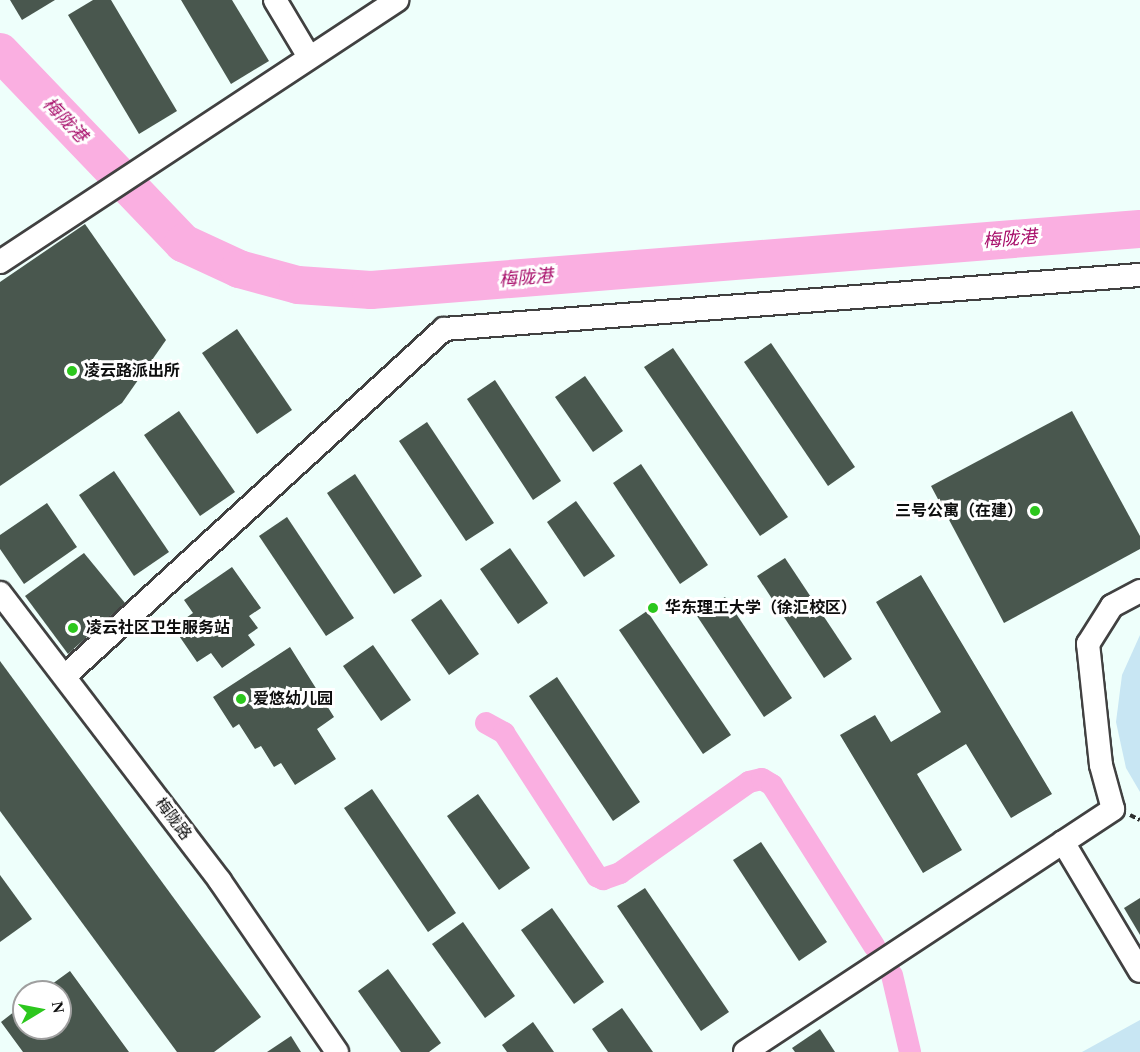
<!DOCTYPE html>
<html>
<head>
<meta charset="utf-8">
<style>
	body { margin:0 }
	#map { position:relative; width:1140px; height:1052px; overflow:hidden; background:#eefffb; font-family:"Times New Roman","Noto Sans SC",serif }
	div>[style] { position:absolute }
	.pitch>* { inset:0; background:#c8e6f3 }
	.canal>* { height:22px; margin:-11px; padding:0 11px; transform-origin:11px; border-radius:11px; background:#faafe1 }
	.river>* { height:38px; margin:-19px; padding:0 19px; transform-origin:19px; border-radius:19px; background:#faafe1 }
	.building>* { inset:0; background:#49574e }
	.path>* { height:4px; margin-top:-2px; transform-origin:0; background:repeating-linear-gradient(90deg,#303030 0 6px,transparent 0 9px) }
	.roads { filter:drop-shadow(2px 0 #414141) drop-shadow(-2px 0 #414141) drop-shadow(0 2px #414141) drop-shadow(0 -2px #414141) }
	.minor>* { height:22px; margin:-11px; padding:0 11px; transform-origin:11px; border-radius:11px; background:#fff }
	.dots>* { width:16px; height:16px; translate:-50% -50%; box-sizing:border-box; border:3px solid #fff; border-radius:50% }
	span { translate:-50% -50%; white-space:nowrap; text-align:center; line-height:1.15; -webkit-text-stroke:6px #fff; paint-order:stroke }
	.poi-label { font-size:16px; color:#0e0e0e; font-weight:700 }
	.left { translate:0 -50%; text-align:left }
	.right { translate:-100% -50%; text-align:right }
	.street-label { font-size:16px; color:#0e0e0e }
	.water-label { font-size:18px; color:#a80f6b; font-style:italic }
	.north { position:absolute; left:12px; top:980px; width:60px; height:60px; box-sizing:border-box; background:#fff; border:2px solid #9f9f9f; border-radius:50%; rotate:80deg; font-size:16px; font-weight:700; line-height:24px; text-align:center; color:#0e0e0e }
	.north::after { content:''; display:block; margin:auto; width:21px; height:27px; background:#2cc71d; clip-path:polygon(50% 0,100% 100%,50% 72%,0 100%) }
</style>
</head>
<body>
<div id="map">
	<div class="pitch">
		<div style="clip-path:polygon(1140px 635px,1140px 792px,1126px 768px,1116px 722px,1122px 675px)"></div>
		<div style="clip-path:polygon(1140px 1020px,1140px 1052px,1082px 1052px)"></div>
	</div>
	<div class="canal">
		<div style="left:486px;top:723px;width:21px;rotate:29deg"></div>
		<div style="left:504px;top:733px;width:171px;rotate:57deg"></div>
		<div style="left:597px;top:876px;width:7px;rotate:27deg"></div>
		<div style="left:603px;top:879px;width:18px;rotate:-19deg"></div>
		<div style="left:620px;top:873px;width:158px;rotate:-35.2deg"></div>
		<div style="left:749px;top:782px;width:13px;rotate:-13deg"></div>
		<div style="left:762px;top:779px;width:12px;rotate:31deg"></div>
		<div style="left:772px;top:785px;width:191px;rotate:57.6deg"></div>
		<div style="left:892px;top:975px;width:79px;rotate:76.8deg"></div>
	</div>
	<div class="river">
		<div style="left:0;top:52px;width:265px;rotate:46.2deg"></div>
		<div style="left:183px;top:243px;width:62px;rotate:24.9deg"></div>
		<div style="left:239px;top:269px;width:61px;rotate:15.2deg"></div>
		<div style="left:298px;top:285px;width:73px;rotate:3.9deg"></div>
		<div style="left:371px;top:290px;width:771px;rotate:-4.54deg"></div>
	</div>
	<div class="building">
		<div style="clip-path:polygon(10px 0,55px 0,22px 20px)"></div>
		<div style="clip-path:polygon(93px 0,111px 0,177px 111px,139px 134px,68px 15px)"></div>
		<div style="clip-path:polygon(181px 0,232px 0,269px 61px,231px 84px)"></div>
		<div style="clip-path:polygon(85px 224px,166px 340px,122px 403px,0 486px,0 282px)"></div>
		<div style="clip-path:polygon(237px 329px,292px 410px,257px 434px,202px 353px)"></div>
		<div style="clip-path:polygon(771px 343px,855px 467px,828px 486px,744px 362px)"></div>
		<div style="clip-path:polygon(673px 348px,788px 517px,760px 536px,644px 367px)"></div>
		<div style="clip-path:polygon(585px 376px,623px 431px,593px 452px,555px 397px)"></div>
		<div style="clip-path:polygon(495px 380px,561px 481px,533px 500px,467px 399px)"></div>
		<div style="clip-path:polygon(179px 411px,235px 492px,200px 516px,144px 435px)"></div>
		<div style="clip-path:polygon(1072px 411px,1140px 536px,1140px 549px,1004px 623px,931px 486px)"></div>
		<div style="clip-path:polygon(427px 422px,494px 523px,466px 541px,399px 441px)"></div>
		<div style="clip-path:polygon(641px 464px,708px 565px,680px 584px,613px 483px)"></div>
		<div style="clip-path:polygon(114px 471px,169px 552px,134px 576px,79px 495px)"></div>
		<div style="clip-path:polygon(355px 474px,422px 576px,394px 594px,327px 493px)"></div>
		<div style="clip-path:polygon(576px 501px,615px 556px,584px 577px,547px 522px)"></div>
		<div style="clip-path:polygon(47px 503px,77px 547px,24px 584px,0 549px,0 535px)"></div>
		<div style="clip-path:polygon(287px 517px,354px 618px,326px 636px,259px 536px)"></div>
		<div style="clip-path:polygon(510px 548px,548px 603px,518px 624px,480px 569px)"></div>
		<div style="clip-path:polygon(84px 553px,125px 603px,68px 654px,25px 596px)"></div>
		<div style="clip-path:polygon(785px 558px,852px 659px,824px 678px,757px 576px)"></div>
		<div style="clip-path:polygon(232px 567px,261px 608px,249px 616px,258px 628px,248px 635px,255px 645px,222px 668px,211px 653px,197px 662px,173px 627px,193px 613px,184px 600px)"></div>
		<div style="clip-path:polygon(921px 575px,1052px 794px,1011px 818px,966px 744px,917px 774px,962px 850px,923px 873px,840px 735px,875px 715px,891px 742px,941px 712px,876px 602px)"></div>
		<div style="clip-path:polygon(725px 597px,792px 698px,764px 717px,697px 616px)"></div>
		<div style="clip-path:polygon(441px 599px,479px 654px,449px 675px,411px 620px)"></div>
		<div style="clip-path:polygon(647px 611px,731px 735px,703px 754px,619px 630px)"></div>
		<div style="clip-path:polygon(373px 645px,411px 700px,381px 721px,343px 666px)"></div>
		<div style="clip-path:polygon(290px 647px,334px 717px,317px 729px,336px 759px,295px 785px,281px 763px,274px 767px,261px 746px,255px 749px,239px 724px,233px 728px,213px 697px)"></div>
		<div style="clip-path:polygon(0 661px,261px 1017px,214px 1052px,177px 1052px,0 811px)"></div>
		<div style="clip-path:polygon(557px 677px,640px 802px,613px 821px,529px 696px)"></div>
		<div style="clip-path:polygon(372px 789px,456px 913px,428px 932px,344px 808px)"></div>
		<div style="clip-path:polygon(478px 794px,530px 868px,499px 890px,447px 816px)"></div>
		<div style="clip-path:polygon(761px 842px,827px 942px,799px 961px,733px 860px)"></div>
		<div style="clip-path:polygon(0 875px,32px 919px,0 942px)"></div>
		<div style="clip-path:polygon(645px 888px,729px 1012px,701px 1031px,617px 906px)"></div>
		<div style="clip-path:polygon(1140px 898px,1140px 935px,1124px 908px)"></div>
		<div style="clip-path:polygon(552px 908px,604px 982px,574px 1004px,521px 930px)"></div>
		<div style="clip-path:polygon(463px 922px,515px 996px,485px 1018px,432px 944px)"></div>
		<div style="clip-path:polygon(388px 969px,441px 1043px,429px 1052px,401px 1052px,358px 991px)"></div>
		<div style="clip-path:polygon(70px 971px,129px 1052px,23px 1052px,1px 1022px,24px 1004px,24px 1028px,60px 1028px,60px 992px,41px 992px)"></div>
		<div style="clip-path:polygon(622px 1008px,653px 1052px,608px 1052px,592px 1029px)"></div>
		<div style="clip-path:polygon(533px 1022px,554px 1052px,507px 1052px,502px 1045px)"></div>
		<div style="clip-path:polygon(820px 1029px,835px 1052px,795px 1052px,792px 1048px)"></div>
		<div style="clip-path:polygon(291px 1036px,301px 1052px,267px 1052px)"></div>
	</div>
	<div class="path">
		<div style="left:1130px;top:815px;width:11px;rotate:27deg"></div>
	</div>
	<div class="roads">
		<div class="minor">
			<div style="left:275px;top:0;width:66px;rotate:59.2deg"></div>
			<div style="left:0;top:262px;width:476px;rotate:-33.4deg"></div>
			<div style="left:0;top:593px;width:362px;rotate:52.6deg"></div>
			<div style="left:220px;top:881px;width:207px;rotate:55.6deg"></div>
			<div style="left:65px;top:676px;width:514px;rotate:-42.48deg"></div>
			<div style="left:444px;top:329px;width:698px;rotate:-4.44deg"></div>
			<div style="left:1063px;top:842px;width:150px;rotate:59.2deg"></div>
			<div style="left:745px;top:1052px;width:441px;rotate:-33.4deg"></div>
			<div style="left:1113px;top:809px;width:46px;rotate:-105.3deg"></div>
			<div style="left:1101px;top:765px;width:122px;rotate:-96.1deg"></div>
			<div style="left:1088px;top:644px;width:45px;rotate:-57.7deg"></div>
			<div style="left:1112px;top:606px;width:32px;rotate:-28deg"></div>
		</div>
	</div>
	<div class="dots">
		<div style="left:72px;top:371px;background:#2cc71d"></div>
		<div style="left:1035px;top:511px;background:#2cc71d"></div>
		<div style="left:653px;top:608px;background:#2cc71d"></div>
		<div style="left:73px;top:628px;background:#2cc71d"></div>
		<div style="left:241px;top:699px;background:#2cc71d"></div>
	</div>
	<div class="poi-label">
		<span class="left" style="left:84px;top:371px">凌云路派出所</span>
		<span class="right" style="left:1023px;top:511px">三号公寓（在建）</span>
		<span class="left" style="left:665px;top:608px">华东理工大学（徐汇校区）</span>
		<span class="left" style="left:86px;top:628px">凌云社区卫生服务站</span>
		<span class="left" style="left:253px;top:699px">爱悠幼儿园</span>
	</div>
	<div class="street-label">
		<span style="left:173px;top:819px;rotate:53deg">梅陇路</span>
	</div>
	<div class="water-label">
		<span style="left:65px;top:120px;rotate:46deg">梅陇港</span>
		<span style="left:1010px;top:239px;rotate:-5deg">梅陇港</span>
		<span style="left:526px;top:278px;rotate:-5deg">梅陇港</span>
	</div>
	<div class="north">N</div>
</div>
</body>
</html>
